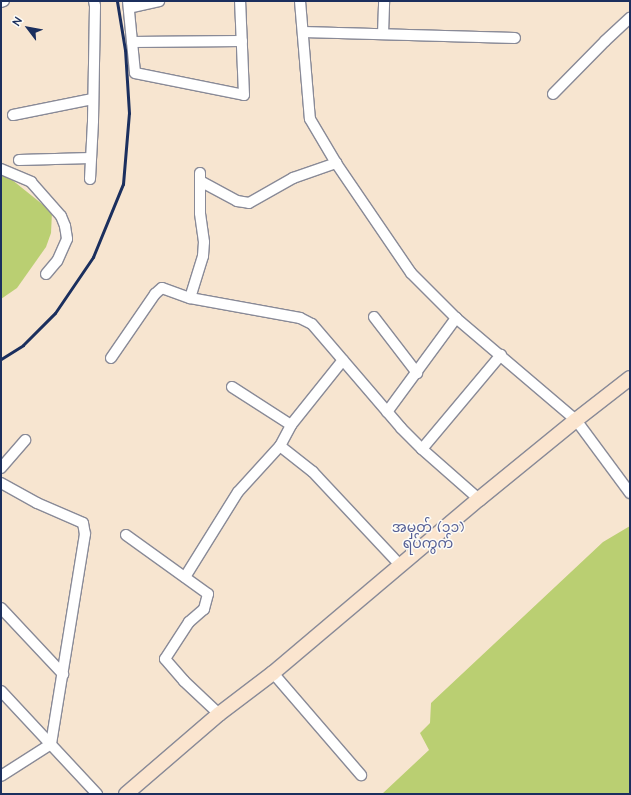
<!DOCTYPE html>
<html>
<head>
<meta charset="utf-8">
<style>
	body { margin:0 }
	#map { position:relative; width:631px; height:795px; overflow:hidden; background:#f7e5d0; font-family:"Architects Daughter","Noto Sans Myanmar",sans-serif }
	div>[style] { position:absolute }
	.green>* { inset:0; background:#bacf72 }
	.roads { filter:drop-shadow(1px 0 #898a97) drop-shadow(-1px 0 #898a97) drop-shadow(0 1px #898a97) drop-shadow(0 -1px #898a97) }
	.street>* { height:10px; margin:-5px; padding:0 5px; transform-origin:5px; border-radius:5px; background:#fff }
	.secondary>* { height:14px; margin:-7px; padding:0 7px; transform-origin:7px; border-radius:7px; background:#fbe5cf }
	.rail>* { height:3px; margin:-1.5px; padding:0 1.5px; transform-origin:1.5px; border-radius:1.5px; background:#1b2f5e }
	span { translate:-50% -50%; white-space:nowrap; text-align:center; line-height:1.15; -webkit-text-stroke:3px #fdfcf7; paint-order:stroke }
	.quarter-label { font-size:14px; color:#565f95 }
	.frame { position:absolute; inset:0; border:2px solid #1b2f5e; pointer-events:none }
	.north { position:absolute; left:8px; top:8px; width:40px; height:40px; -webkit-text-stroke:3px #fdfcf7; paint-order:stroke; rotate:302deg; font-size:11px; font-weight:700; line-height:16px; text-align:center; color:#1b2f5e }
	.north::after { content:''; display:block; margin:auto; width:14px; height:18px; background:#1b2f5e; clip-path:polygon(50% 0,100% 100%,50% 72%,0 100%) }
</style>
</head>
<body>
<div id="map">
	<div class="green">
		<div style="clip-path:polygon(1px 171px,52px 212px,51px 233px,46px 247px,17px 288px,1px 299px)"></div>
		<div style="clip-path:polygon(630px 526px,630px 794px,382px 794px,429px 750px,420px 733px,430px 723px,431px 703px,603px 542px)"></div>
	</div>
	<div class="roads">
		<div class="street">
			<div style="left:128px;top:1px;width:72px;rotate:84.4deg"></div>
			<div style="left:135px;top:73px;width:111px;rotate:11.4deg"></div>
			<div style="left:244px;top:95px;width:94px;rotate:-92.4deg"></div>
			<div style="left:300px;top:1px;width:118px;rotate:85.2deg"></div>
			<div style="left:310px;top:119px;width:51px;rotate:59.4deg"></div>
			<div style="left:336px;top:163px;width:133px;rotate:55.7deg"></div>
			<div style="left:411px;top:273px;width:64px;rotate:45deg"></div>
			<div style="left:456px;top:318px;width:157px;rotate:40.4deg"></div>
			<div style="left:576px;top:420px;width:91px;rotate:53.5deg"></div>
			<div style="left:1px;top:2px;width:3px;rotate:-18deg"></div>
			<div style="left:129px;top:8px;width:31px;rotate:-13deg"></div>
			<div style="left:303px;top:32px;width:212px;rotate:1.6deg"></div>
			<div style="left:383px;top:34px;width:33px;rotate:-88deg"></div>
			<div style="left:132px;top:42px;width:110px;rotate:-0.5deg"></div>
			<div style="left:553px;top:94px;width:74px;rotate:-45.5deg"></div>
			<div style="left:605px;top:41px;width:34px;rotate:-43deg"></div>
			<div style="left:13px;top:115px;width:81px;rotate:-11.4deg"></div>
			<div style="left:19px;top:160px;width:72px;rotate:-1.6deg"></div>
			<div style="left:1px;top:169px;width:33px;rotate:23deg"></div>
			<div style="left:31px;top:182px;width:45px;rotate:48.6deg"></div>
			<div style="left:61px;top:216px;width:11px;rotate:68deg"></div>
			<div style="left:65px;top:226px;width:13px;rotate:81deg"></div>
			<div style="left:67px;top:239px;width:24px;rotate:114deg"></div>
			<div style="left:57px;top:261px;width:17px;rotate:130deg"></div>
			<div style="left:90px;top:179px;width:58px;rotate:-87deg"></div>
			<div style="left:93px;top:121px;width:115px;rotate:-89deg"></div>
			<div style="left:95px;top:6px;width:5px;rotate:-101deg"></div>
			<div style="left:200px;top:181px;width:42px;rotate:28.4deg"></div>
			<div style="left:237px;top:201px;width:12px;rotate:9deg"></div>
			<div style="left:249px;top:203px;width:51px;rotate:-29.6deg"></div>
			<div style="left:293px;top:178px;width:46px;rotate:-19.2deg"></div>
			<div style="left:190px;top:298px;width:44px;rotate:-72.8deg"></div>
			<div style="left:203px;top:256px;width:14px;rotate:-86deg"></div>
			<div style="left:204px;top:242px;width:29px;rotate:-98deg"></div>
			<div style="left:200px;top:213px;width:40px;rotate:-90deg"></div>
			<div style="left:374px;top:317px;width:71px;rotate:52.5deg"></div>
			<div style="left:111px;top:358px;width:78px;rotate:-55.5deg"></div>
			<div style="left:155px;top:294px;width:9px;rotate:-41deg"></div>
			<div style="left:162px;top:288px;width:30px;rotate:20deg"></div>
			<div style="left:190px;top:298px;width:112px;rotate:10.3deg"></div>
			<div style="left:300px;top:318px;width:13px;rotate:27deg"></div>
			<div style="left:312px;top:324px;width:137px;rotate:49.4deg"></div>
			<div style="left:401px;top:428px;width:30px;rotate:45deg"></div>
			<div style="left:422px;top:449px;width:76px;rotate:41.3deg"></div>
			<div style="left:232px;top:387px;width:70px;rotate:32.8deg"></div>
			<div style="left:387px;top:412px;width:117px;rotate:-53.7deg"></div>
			<div style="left:280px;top:446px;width:42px;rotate:38.2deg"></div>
			<div style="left:313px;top:472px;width:127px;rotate:46.9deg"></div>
			<div style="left:422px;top:449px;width:123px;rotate:-50deg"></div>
			<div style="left:1px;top:468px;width:37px;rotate:-49deg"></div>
			<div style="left:1px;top:483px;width:41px;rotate:29.1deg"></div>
			<div style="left:37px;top:503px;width:50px;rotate:23.5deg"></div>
			<div style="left:83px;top:523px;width:11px;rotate:80deg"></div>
			<div style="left:85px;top:534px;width:213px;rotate:99.2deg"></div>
			<div style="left:51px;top:744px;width:59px;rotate:147.4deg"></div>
			<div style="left:126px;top:535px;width:101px;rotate:35.7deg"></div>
			<div style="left:208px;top:594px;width:16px;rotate:105deg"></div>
			<div style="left:204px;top:609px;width:20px;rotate:139deg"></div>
			<div style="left:189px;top:622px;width:44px;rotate:123deg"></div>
			<div style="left:165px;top:659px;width:29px;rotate:49deg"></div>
			<div style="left:184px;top:681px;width:48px;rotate:43.3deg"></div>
			<div style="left:185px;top:577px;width:100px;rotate:-58.1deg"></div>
			<div style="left:238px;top:492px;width:62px;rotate:-47.6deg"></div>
			<div style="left:280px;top:446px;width:24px;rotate:-62deg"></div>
			<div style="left:291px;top:425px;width:83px;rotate:-51.3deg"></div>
			<div style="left:1px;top:608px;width:91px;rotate:46.8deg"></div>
			<div style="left:273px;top:673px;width:135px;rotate:49.2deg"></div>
			<div style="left:1px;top:691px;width:141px;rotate:47deg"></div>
		</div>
		<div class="secondary">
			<div style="left:126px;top:794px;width:123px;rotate:-40.7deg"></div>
			<div style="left:219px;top:714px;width:68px;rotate:-37.2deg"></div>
			<div style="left:273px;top:673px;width:270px;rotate:-40.2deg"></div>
			<div style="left:479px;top:499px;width:125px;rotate:-39.2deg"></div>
			<div style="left:576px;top:420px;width:68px;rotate:-37.9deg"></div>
		</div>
	</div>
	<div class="rail">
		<div style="left:1px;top:359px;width:26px;rotate:-32deg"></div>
		<div style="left:23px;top:345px;width:45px;rotate:-45deg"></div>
		<div style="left:55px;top:313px;width:68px;rotate:-55.8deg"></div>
		<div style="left:93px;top:257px;width:79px;rotate:-67.7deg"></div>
		<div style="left:123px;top:184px;width:71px;rotate:-85.2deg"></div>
		<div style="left:129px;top:113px;width:63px;rotate:-93.6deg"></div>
		<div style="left:125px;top:50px;width:50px;rotate:-99.3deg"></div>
	</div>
	<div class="quarter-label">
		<span style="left:428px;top:536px">အမှတ် (၁၁)<br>ရပ်ကွက်</span>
	</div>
	<div class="frame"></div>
	<div class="north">N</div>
</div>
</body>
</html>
